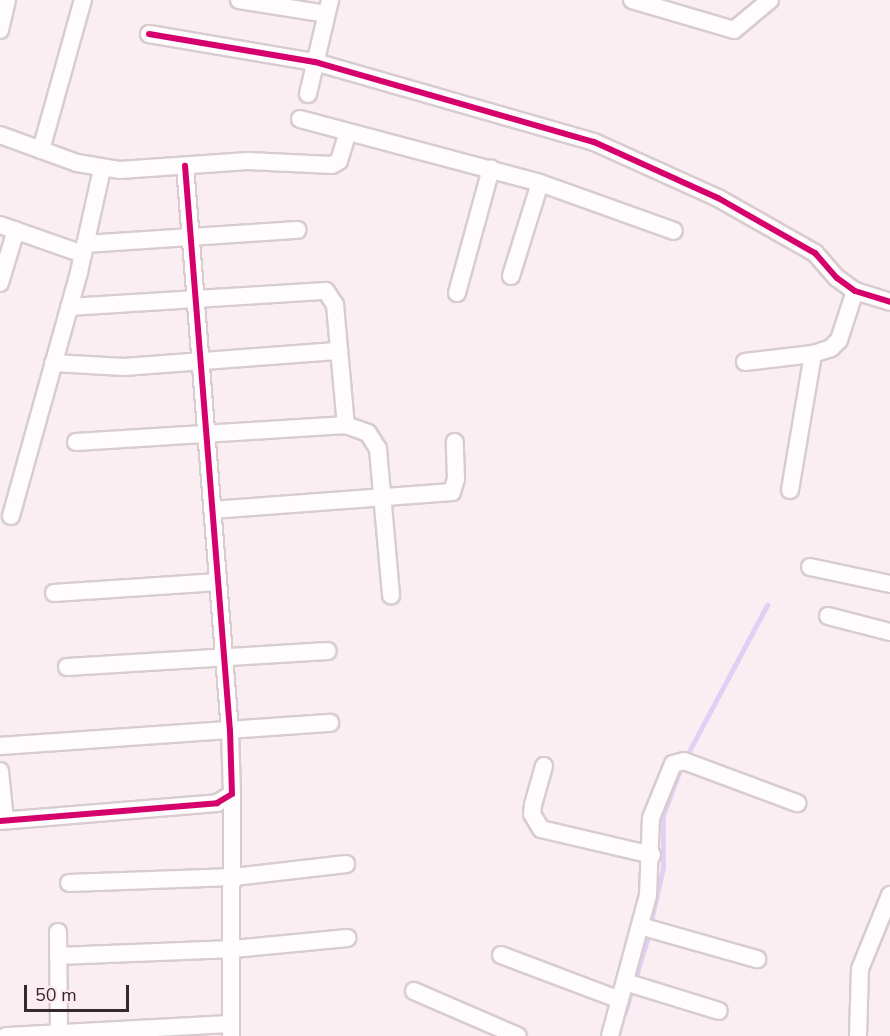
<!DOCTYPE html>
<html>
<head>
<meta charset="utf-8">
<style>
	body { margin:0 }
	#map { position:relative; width:890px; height:1036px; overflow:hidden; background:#faeef2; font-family:"Nunito Sans",sans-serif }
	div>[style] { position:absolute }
	.stream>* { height:4.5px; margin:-2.25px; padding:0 2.25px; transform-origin:2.25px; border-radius:2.25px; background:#e1d0f4 }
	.roads { filter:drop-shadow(2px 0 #d8ccd0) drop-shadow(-2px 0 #d8ccd0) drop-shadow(0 2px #d8ccd0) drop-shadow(0 -2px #d8ccd0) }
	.minor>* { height:16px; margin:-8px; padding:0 8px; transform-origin:8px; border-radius:8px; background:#fefcfd }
	.cycleway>* { height:6px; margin:-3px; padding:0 3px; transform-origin:3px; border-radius:3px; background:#d6006c }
	span { translate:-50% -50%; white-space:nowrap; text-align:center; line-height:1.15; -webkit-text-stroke:5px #feeaf0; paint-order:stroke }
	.scale { position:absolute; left:24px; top:985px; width:105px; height:27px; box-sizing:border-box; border:3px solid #35292d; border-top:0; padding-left:8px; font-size:18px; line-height:21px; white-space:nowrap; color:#35292d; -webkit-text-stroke:4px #feeaf0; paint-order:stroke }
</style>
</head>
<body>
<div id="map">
	<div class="stream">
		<div style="left:686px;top:757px;width:172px;rotate:-61.9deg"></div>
		<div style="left:650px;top:925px;width:58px;rotate:-77.2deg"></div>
		<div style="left:663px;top:868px;width:53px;rotate:-90deg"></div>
		<div style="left:663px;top:815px;width:51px;rotate:-69.4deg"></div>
		<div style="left:635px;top:980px;width:49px;rotate:-73.4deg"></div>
		<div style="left:625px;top:1013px;width:26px;rotate:-74deg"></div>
	</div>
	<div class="roads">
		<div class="minor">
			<div style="left:239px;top:0;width:88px;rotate:9.1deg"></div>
			<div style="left:632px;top:0;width:106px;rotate:16.4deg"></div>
			<div style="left:734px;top:30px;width:47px;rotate:-39.8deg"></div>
			<div style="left:0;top:30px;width:31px;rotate:-77deg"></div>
			<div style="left:149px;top:34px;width:168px;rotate:9.6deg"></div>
			<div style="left:315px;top:62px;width:290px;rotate:16deg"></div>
			<div style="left:594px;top:142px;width:136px;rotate:24.3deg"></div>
			<div style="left:718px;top:198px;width:112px;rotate:29.6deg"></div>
			<div style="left:815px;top:253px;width:33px;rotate:49deg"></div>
			<div style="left:837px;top:278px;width:22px;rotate:36deg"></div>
			<div style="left:855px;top:291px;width:37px;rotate:17deg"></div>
			<div style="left:308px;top:94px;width:97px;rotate:-76.8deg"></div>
			<div style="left:300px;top:119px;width:248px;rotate:14.9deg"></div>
			<div style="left:540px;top:183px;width:142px;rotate:19.7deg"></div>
			<div style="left:0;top:135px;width:82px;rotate:20deg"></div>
			<div style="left:77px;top:163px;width:44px;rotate:9.2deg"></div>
			<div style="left:120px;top:170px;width:128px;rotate:-4deg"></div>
			<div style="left:248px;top:161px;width:84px;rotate:2.7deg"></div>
			<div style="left:332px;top:165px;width:8px;rotate:-30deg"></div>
			<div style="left:339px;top:161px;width:30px;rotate:-73deg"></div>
			<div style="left:41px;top:150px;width:156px;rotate:-74.4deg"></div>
			<div style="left:0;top:225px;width:88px;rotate:19.3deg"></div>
			<div style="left:85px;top:244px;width:213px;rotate:-3.8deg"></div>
			<div style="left:511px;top:276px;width:97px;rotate:-72.7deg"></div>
			<div style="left:0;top:283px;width:55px;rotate:-73.2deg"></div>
			<div style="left:457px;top:293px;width:129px;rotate:-74.7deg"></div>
			<div style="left:69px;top:307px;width:257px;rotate:-3.6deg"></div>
			<div style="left:326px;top:291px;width:17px;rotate:57deg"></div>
			<div style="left:335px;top:305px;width:121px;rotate:84.8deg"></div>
			<div style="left:745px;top:362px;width:68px;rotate:-6.7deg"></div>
			<div style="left:813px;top:354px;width:19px;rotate:-18deg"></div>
			<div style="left:831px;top:348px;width:11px;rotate:-45deg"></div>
			<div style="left:839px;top:340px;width:52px;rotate:-71.9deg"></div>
			<div style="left:53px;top:363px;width:71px;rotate:3.2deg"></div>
			<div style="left:124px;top:367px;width:216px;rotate:-4.3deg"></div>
			<div style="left:76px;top:442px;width:271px;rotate:-3.6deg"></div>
			<div style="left:346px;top:425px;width:23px;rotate:20deg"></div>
			<div style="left:368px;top:433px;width:19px;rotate:58deg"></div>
			<div style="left:378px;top:449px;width:147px;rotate:84.9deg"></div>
			<div style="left:790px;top:490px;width:138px;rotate:-80.4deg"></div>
			<div style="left:212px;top:510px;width:241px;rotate:-4.3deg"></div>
			<div style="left:452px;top:492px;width:14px;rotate:-73deg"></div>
			<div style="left:456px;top:479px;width:37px;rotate:-92deg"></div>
			<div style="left:11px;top:516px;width:253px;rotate:-74.4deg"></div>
			<div style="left:79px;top:272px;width:106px;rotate:-77.4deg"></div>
			<div style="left:810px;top:567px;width:82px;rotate:12deg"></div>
			<div style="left:54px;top:593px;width:164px;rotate:-3.8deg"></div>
			<div style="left:828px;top:616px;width:64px;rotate:14.5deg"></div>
			<div style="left:67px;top:667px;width:261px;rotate:-3.5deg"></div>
			<div style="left:0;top:746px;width:331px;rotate:-4deg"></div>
			<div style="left:544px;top:766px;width:41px;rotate:105.8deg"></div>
			<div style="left:533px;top:805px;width:9px;rotate:96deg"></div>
			<div style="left:532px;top:814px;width:17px;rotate:59deg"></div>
			<div style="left:541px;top:829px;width:114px;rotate:13.2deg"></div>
			<div style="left:0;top:771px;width:49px;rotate:84.2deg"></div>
			<div style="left:0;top:821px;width:218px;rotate:-4.7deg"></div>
			<div style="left:217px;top:803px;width:17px;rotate:-31deg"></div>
			<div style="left:232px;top:794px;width:63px;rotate:-91.8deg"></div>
			<div style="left:230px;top:731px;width:567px;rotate:-94.55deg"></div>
			<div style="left:69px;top:883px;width:165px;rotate:-2.1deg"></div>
			<div style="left:234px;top:877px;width:113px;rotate:-6.6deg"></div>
			<div style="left:640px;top:926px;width:122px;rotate:15.8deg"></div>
			<div style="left:58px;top:932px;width:104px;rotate:89.4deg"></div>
			<div style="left:501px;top:955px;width:127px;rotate:20.7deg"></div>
			<div style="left:58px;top:956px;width:175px;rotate:-2.3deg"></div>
			<div style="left:233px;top:949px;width:115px;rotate:-5.5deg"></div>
			<div style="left:625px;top:982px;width:98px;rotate:17.1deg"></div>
			<div style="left:414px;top:991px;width:113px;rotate:23.4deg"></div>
			<div style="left:6px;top:1036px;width:225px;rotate:-3.1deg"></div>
			<div style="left:231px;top:1036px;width:242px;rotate:-89.8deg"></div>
			<div style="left:610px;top:1036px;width:146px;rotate:-74.9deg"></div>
			<div style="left:648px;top:895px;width:77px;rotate:-87.8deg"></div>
			<div style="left:651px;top:818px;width:58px;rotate:-67.8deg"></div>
			<div style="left:673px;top:764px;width:11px;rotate:-15deg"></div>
			<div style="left:684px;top:761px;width:121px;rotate:20.4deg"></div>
			<div style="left:858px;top:1036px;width:67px;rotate:-88.3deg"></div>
			<div style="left:860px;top:969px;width:80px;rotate:-67.9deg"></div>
		</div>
	</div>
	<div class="cycleway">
		<div style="left:149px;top:34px;width:168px;rotate:9.6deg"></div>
		<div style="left:315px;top:62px;width:290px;rotate:16deg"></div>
		<div style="left:594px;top:142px;width:136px;rotate:24.3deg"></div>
		<div style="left:718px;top:198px;width:112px;rotate:29.6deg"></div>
		<div style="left:815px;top:253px;width:33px;rotate:49deg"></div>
		<div style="left:837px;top:278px;width:22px;rotate:36deg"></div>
		<div style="left:855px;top:291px;width:37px;rotate:17deg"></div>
		<div style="left:0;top:821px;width:218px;rotate:-4.7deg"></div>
		<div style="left:217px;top:803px;width:17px;rotate:-31deg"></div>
		<div style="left:232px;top:794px;width:63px;rotate:-91.8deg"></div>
		<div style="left:230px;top:731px;width:567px;rotate:-94.55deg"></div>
	</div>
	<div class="scale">50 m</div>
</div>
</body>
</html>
